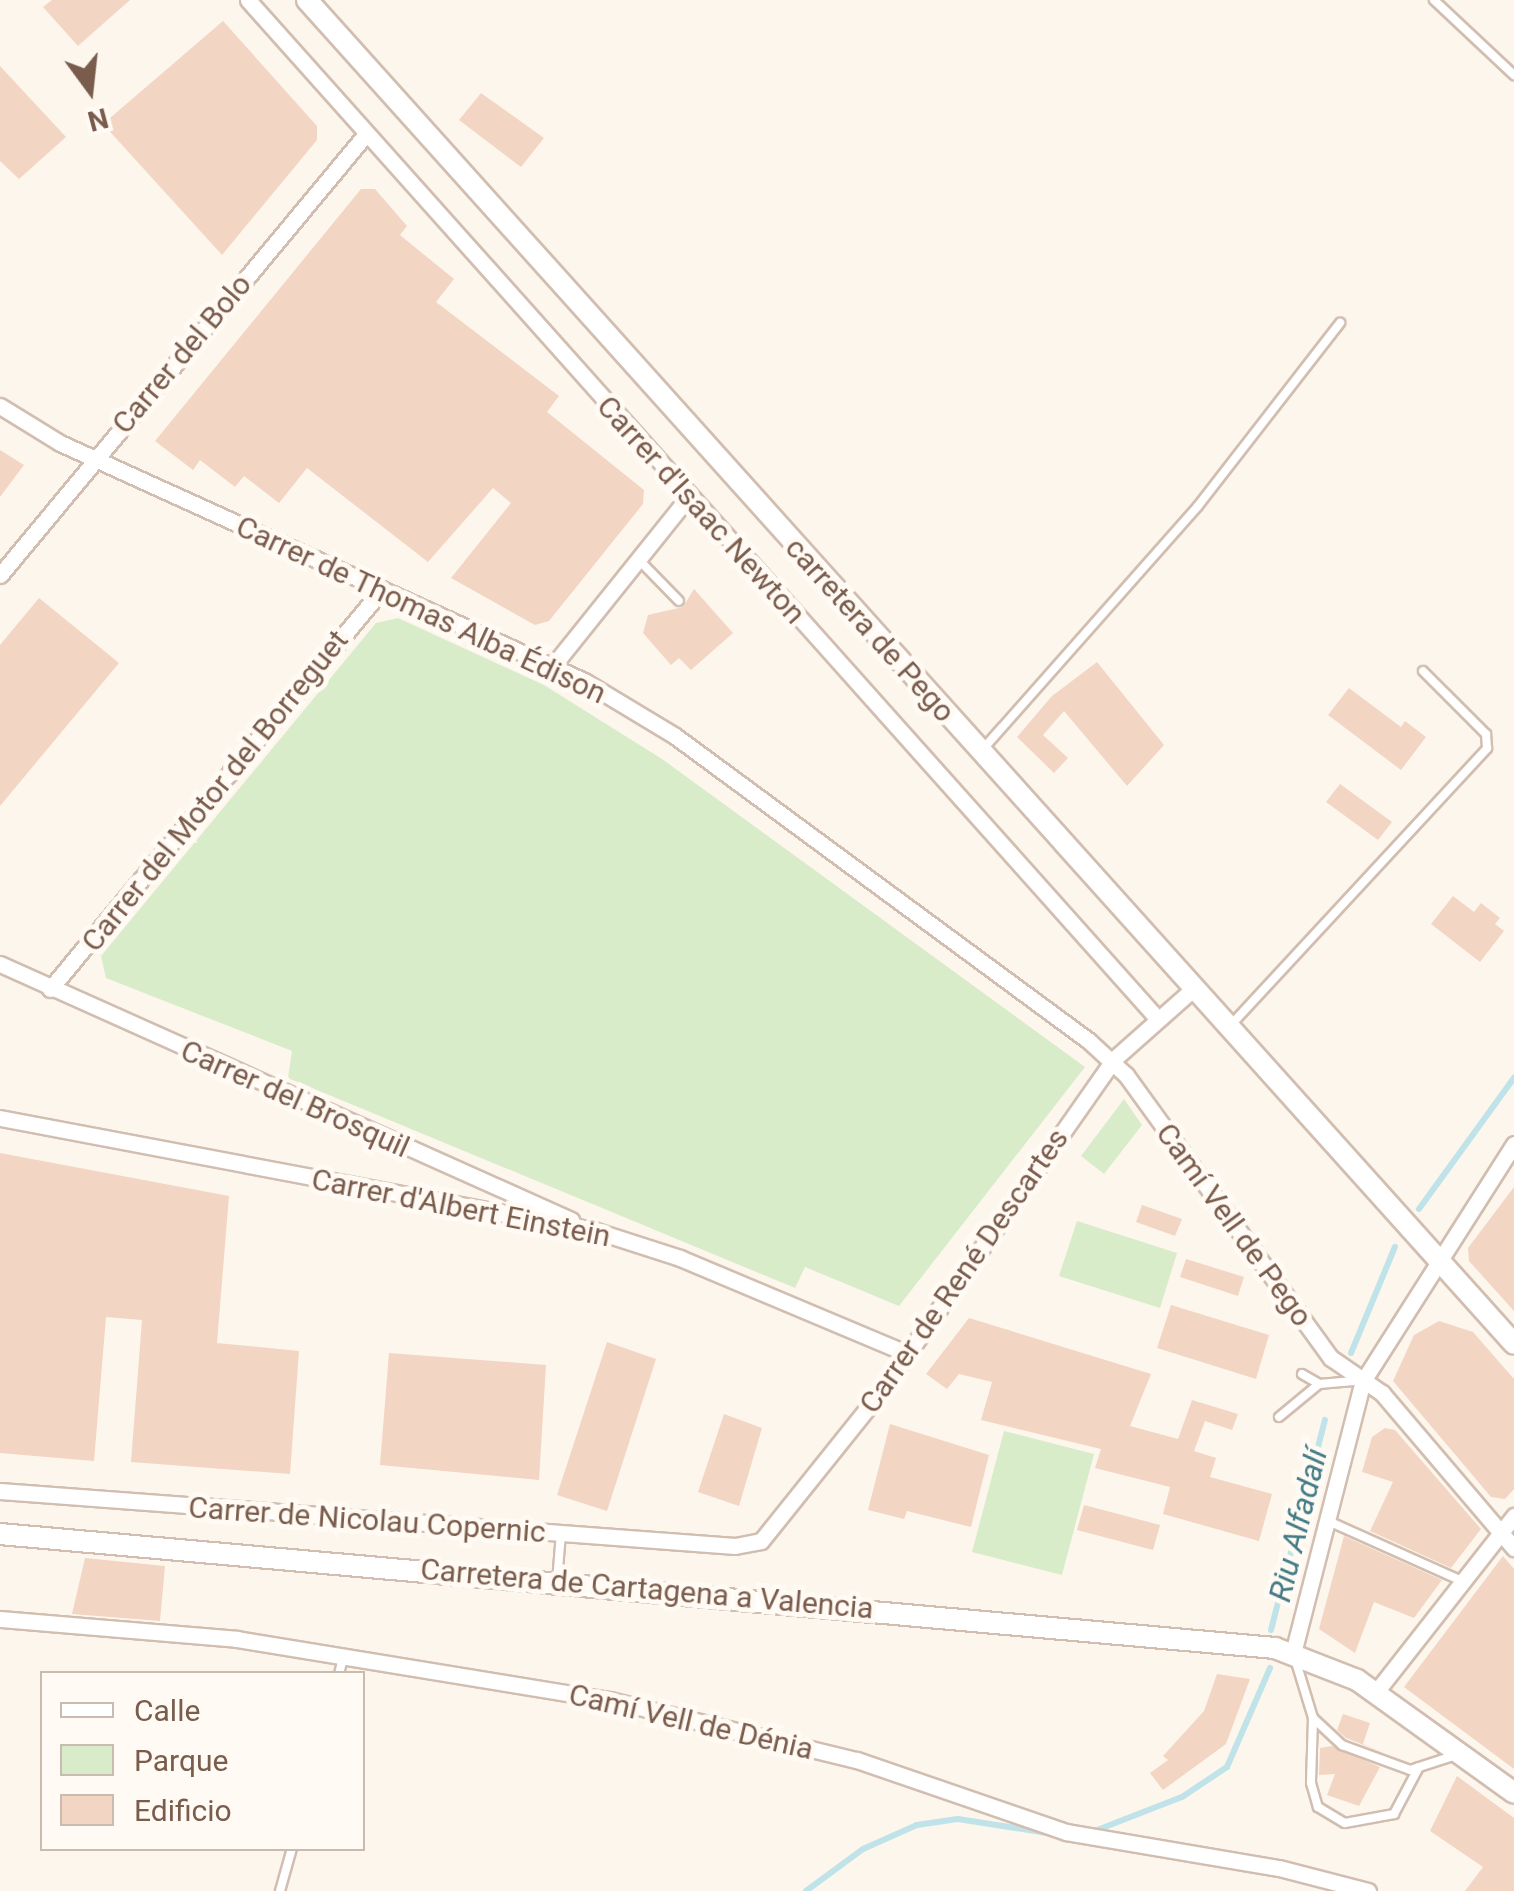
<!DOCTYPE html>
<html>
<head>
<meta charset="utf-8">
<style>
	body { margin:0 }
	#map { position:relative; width:1514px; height:1891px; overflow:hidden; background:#fdf6ec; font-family:Roboto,sans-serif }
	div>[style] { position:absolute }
	.green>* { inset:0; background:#d8ecc9 }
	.stream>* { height:6px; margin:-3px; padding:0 3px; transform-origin:3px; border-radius:3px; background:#bfe3e8 }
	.building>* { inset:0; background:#f3d5c3 }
	.roads { filter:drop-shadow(2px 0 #d1beb0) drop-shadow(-2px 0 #d1beb0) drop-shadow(0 2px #d1beb0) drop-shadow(0 -2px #d1beb0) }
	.service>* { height:8px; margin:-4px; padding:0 4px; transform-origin:4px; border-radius:4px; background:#fff }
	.minor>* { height:15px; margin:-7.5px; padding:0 7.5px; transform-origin:7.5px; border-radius:7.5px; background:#fff }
	.secondary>* { height:20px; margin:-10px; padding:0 10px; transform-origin:10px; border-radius:10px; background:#fff }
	span { translate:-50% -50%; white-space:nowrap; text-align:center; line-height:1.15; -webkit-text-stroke:10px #fffaf3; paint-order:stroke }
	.street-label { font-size:30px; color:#7a5c4d }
	.water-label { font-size:32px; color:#437c86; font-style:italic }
	.legend { position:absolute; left:40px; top:1671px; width:325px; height:180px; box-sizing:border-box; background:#fffaf3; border:2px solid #cabbb1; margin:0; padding:12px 18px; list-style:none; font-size:30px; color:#7a5c4d }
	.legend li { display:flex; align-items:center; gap:20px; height:50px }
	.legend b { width:50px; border:2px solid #cabbb1 }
	.north { position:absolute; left:40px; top:40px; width:100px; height:100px; -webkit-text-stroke:8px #fffaf3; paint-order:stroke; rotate:165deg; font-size:28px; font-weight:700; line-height:40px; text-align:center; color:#7a5c4d }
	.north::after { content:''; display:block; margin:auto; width:35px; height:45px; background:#7a5c4d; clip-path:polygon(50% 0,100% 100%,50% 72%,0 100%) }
</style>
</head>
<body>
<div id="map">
	<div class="green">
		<div style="clip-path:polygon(398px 618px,544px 685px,662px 759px,1085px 1067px,899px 1306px,805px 1267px,795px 1288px,288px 1078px,292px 1051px,106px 978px,101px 956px,376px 623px)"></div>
		<div style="clip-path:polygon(1124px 1099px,1142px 1125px,1104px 1174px,1081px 1156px)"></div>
		<div style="clip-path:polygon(1077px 1221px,1177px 1253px,1160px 1308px,1059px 1276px)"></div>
		<div style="clip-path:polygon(1004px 1431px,1094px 1454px,1062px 1575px,972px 1552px)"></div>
	</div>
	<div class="stream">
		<div style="left:1419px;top:1209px;width:162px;rotate:-54.1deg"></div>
		<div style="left:1351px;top:1353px;width:115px;rotate:-67.5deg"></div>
		<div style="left:1271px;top:1630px;width:217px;rotate:-75.6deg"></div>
		<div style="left:1092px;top:1832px;width:97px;rotate:-21.3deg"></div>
		<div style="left:1182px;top:1797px;width:54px;rotate:-33.7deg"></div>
		<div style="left:1227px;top:1767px;width:108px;rotate:-66.5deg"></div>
		<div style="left:806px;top:1891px;width:71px;rotate:-36.4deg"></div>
		<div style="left:863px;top:1849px;width:59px;rotate:-24deg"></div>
		<div style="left:917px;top:1825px;width:41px;rotate:-8.3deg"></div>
		<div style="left:958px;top:1819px;width:103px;rotate:8.9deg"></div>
	</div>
	<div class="building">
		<div style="clip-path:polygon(52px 0,130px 0,78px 46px,43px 7px)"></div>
		<div style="clip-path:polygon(223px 21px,317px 126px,317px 140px,222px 255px,103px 124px)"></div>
		<div style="clip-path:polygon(0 66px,66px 137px,19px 179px,0 161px)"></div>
		<div style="clip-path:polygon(481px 93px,544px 138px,521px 167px,459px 120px)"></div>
		<div style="clip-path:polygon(361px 189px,375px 189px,407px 226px,400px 235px,454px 279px,436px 302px,559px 396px,547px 412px,644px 490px,643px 504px,549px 621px,535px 625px,451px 578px,511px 503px,493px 488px,428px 562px,307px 468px,279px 503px,244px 476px,235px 487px,200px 460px,193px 470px,155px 441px)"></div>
		<div style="clip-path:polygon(0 450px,24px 465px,0 497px)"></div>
		<div style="clip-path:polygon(694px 589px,733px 633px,691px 670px,679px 658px,671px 665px,643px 633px,648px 615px,683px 607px)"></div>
		<div style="clip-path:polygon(39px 598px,119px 663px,0 806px,0 645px)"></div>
		<div style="clip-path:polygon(1097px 662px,1164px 745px,1127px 786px,1064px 711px,1043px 735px,1068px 758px,1054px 773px,1017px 737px,1052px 696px)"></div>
		<div style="clip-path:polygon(1349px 688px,1401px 727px,1405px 721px,1426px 737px,1401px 770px,1328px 715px)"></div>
		<div style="clip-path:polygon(1340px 784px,1392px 822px,1378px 840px,1326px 802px)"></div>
		<div style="clip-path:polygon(1453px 896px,1474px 912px,1481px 903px,1500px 918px,1495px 924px,1504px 931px,1480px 962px,1431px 924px)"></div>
		<div style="clip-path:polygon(0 1153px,229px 1196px,217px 1343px,299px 1351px,290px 1474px,131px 1462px,142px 1320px,106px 1317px,94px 1461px,0 1453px)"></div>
		<div style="clip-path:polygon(1514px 1187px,1514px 1311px,1469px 1261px,1468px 1248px)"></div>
		<div style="clip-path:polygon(1142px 1205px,1182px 1219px,1175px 1236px,1136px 1222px)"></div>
		<div style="clip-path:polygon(1186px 1259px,1244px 1277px,1238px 1296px,1180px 1277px)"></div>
		<div style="clip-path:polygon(1171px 1305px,1269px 1335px,1256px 1379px,1157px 1348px)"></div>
		<div style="clip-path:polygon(969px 1318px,1151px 1374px,1130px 1426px,1178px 1439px,1192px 1400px,1238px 1414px,1232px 1430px,1205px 1421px,1194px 1451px,1216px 1458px,1210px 1477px,1272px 1494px,1259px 1541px,1163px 1514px,1170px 1487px,1095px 1468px,1101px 1449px,981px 1420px,992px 1382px,959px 1374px,947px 1389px,926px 1374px)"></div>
		<div style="clip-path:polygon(1439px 1321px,1473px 1332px,1514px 1379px,1514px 1489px,1505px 1499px,1491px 1497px,1393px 1381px,1414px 1335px)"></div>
		<div style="clip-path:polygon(607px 1342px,656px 1359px,607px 1511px,557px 1495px)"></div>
		<div style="clip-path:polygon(389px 1353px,546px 1365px,539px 1480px,380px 1465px)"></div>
		<div style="clip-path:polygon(724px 1414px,762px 1428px,739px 1506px,698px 1492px)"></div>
		<div style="clip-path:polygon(890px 1424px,989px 1455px,971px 1527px,907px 1511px,904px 1519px,868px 1510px)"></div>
		<div style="clip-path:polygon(1385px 1428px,1395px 1430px,1481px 1529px,1451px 1568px,1370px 1531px,1393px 1482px,1362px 1472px,1372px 1437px)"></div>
		<div style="clip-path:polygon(1084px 1505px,1160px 1525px,1153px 1550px,1077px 1530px)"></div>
		<div style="clip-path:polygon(1344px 1536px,1442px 1580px,1414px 1618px,1374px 1602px,1355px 1653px,1319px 1629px)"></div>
		<div style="clip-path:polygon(1503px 1556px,1514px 1569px,1514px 1769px,1404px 1687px)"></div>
		<div style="clip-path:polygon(85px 1558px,165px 1566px,160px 1621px,72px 1614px)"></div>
		<div style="clip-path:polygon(1217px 1674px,1250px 1679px,1226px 1744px,1163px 1790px,1150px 1773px,1168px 1760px,1163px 1756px,1204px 1711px)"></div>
		<div style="clip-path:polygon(1343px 1714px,1370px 1723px,1363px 1744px,1384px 1753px,1346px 1738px,1337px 1730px)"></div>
		<div style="clip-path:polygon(1332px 1746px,1380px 1767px,1359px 1806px,1327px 1795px,1335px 1774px,1319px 1775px,1320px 1748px)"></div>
		<div style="clip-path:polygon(1457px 1776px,1514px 1818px,1514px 1891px,1465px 1891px,1483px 1867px,1430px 1831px)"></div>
	</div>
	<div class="roads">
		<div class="service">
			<div style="left:1434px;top:0;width:110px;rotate:43.2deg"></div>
			<div style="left:639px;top:560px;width:57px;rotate:45.7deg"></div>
			<div style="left:983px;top:749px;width:324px;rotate:-48.5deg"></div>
			<div style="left:1198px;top:506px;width:232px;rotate:-52.2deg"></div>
			<div style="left:1229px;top:1027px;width:380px;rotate:-47.2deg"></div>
			<div style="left:1487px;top:748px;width:14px;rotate:-94deg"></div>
			<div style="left:1486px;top:734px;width:89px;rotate:-135deg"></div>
			<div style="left:1302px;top:1374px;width:20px;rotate:30deg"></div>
			<div style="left:1279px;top:1417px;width:52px;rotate:-39.5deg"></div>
			<div style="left:1319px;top:1384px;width:38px;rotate:-5deg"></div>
			<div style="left:1326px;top:1520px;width:149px;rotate:24.2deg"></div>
			<div style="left:557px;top:1581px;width:48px;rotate:-85.2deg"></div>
			<div style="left:1296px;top:1662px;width:59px;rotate:73.1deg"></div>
			<div style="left:1313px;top:1718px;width:65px;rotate:91.8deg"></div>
			<div style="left:1311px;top:1783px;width:25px;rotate:74deg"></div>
			<div style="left:1318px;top:1807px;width:31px;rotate:31deg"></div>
			<div style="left:1345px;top:1823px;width:50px;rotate:-10.4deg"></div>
			<div style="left:1394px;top:1814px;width:53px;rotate:-62deg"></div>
			<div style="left:339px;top:1674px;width:16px;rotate:-76deg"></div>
			<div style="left:1313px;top:1718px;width:40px;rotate:43deg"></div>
			<div style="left:1342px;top:1745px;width:72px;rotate:20.2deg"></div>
			<div style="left:1410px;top:1770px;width:48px;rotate:-18.1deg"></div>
			<div style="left:280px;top:1891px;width:45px;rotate:-74.4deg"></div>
		</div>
		<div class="minor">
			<div style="left:248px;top:0;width:1365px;rotate:48.24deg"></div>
			<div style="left:0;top:406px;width:70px;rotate:31.7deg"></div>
			<div style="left:60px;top:443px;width:576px;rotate:24.43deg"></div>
			<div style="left:584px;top:681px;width:106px;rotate:31.1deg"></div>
			<div style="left:675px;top:736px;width:514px;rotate:36.38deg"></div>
			<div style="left:1089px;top:1041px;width:50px;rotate:42.6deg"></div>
			<div style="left:1126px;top:1075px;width:349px;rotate:54.1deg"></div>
			<div style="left:1331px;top:1358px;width:62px;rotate:34.5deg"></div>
			<div style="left:1382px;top:1393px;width:204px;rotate:49.6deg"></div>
			<div style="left:0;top:575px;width:573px;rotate:-50.31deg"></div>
			<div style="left:552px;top:667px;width:219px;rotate:-51.3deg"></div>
			<div style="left:0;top:964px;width:626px;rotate:24.15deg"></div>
			<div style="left:50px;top:989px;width:515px;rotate:-50.28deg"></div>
			<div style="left:0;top:1118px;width:603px;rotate:10.7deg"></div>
			<div style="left:593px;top:1230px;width:91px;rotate:17.8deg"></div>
			<div style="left:680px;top:1258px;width:245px;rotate:22.8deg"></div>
			<div style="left:0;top:1491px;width:737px;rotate:4.28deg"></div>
			<div style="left:735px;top:1546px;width:26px;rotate:-11deg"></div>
			<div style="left:761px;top:1541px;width:198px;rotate:-51.3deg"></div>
			<div style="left:885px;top:1386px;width:398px;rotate:-55deg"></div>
			<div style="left:1113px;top:1060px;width:108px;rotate:-41.6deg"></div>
			<div style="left:0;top:1619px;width:238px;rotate:4.8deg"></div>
			<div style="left:237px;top:1639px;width:378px;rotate:9.3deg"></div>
			<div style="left:610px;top:1700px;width:254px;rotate:13.7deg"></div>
			<div style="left:857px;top:1760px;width:221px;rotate:19deg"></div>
			<div style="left:1066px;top:1832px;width:216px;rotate:9.6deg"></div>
			<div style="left:1279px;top:1868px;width:92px;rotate:14.5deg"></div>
			<div style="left:1293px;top:1653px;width:281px;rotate:-75.6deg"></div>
			<div style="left:1363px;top:1381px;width:281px;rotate:-57.5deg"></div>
			<div style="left:1376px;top:1692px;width:224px;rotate:-51.9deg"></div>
		</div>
		<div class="secondary">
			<div style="left:307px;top:0;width:1806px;rotate:48.07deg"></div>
			<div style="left:0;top:1534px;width:1280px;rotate:5.11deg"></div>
			<div style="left:1275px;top:1648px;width:88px;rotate:21.3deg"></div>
			<div style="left:1357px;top:1680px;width:193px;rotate:35.7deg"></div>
		</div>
	</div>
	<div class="street-label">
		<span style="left:182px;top:354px;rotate:-50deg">Carrer del Bolo</span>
		<span style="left:701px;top:510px;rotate:48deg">Carrer d'Isaac Newton</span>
		<span style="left:421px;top:610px;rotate:25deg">Carrer de Thomas Alba Édison</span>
		<span style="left:870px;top:630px;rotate:48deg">carretera de Pego</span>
		<span style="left:215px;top:791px;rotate:-51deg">Carrer del Motor del Borreguet</span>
		<span style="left:295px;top:1099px;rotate:24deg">Carrer del Brosquil</span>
		<span style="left:461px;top:1208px;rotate:11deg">Carrer d'Albert Einstein</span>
		<span style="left:1234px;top:1225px;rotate:54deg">Camí Vell de Pego</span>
		<span style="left:964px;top:1271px;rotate:-55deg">Carrer de René Descartes</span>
		<span style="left:367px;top:1520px;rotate:4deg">Carrer de Nicolau Copernic</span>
		<span style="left:647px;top:1589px;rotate:5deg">Carretera de Cartagena a Valencia</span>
		<span style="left:691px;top:1722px;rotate:13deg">Camí Vell de Dénia</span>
	</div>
	<div class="water-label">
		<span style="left:1298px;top:1525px;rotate:-76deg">Riu Alfadalí</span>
	</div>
	<ul class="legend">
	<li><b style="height:12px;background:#fff"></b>Calle</li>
	<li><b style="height:28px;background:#d8ecc9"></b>Parque</li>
	<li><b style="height:28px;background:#f3d5c3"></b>Edificio</li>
	</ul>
	<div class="north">N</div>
</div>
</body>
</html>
